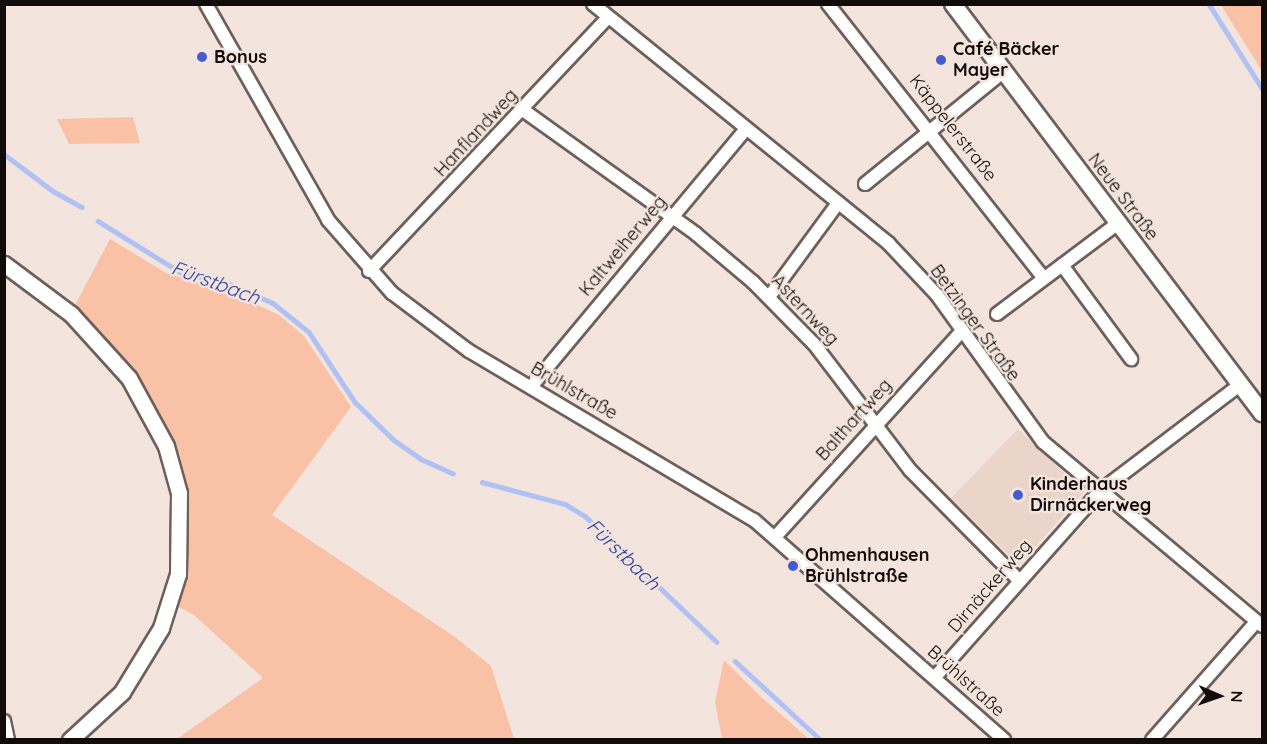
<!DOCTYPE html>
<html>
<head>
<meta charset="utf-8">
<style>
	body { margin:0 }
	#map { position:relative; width:1267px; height:744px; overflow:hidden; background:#f3e4dd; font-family:Quicksand,sans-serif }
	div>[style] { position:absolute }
	.built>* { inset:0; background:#ebd5ca }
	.green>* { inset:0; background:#f9c1a6 }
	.stream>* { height:4.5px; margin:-2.25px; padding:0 2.25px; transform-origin:2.25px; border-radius:2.25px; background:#b0c2f5 }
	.roads { filter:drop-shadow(2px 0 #6d605a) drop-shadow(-2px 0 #6d605a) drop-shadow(0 2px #6d605a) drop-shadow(0 -2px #6d605a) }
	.minor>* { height:12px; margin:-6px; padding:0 6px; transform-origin:6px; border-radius:6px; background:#fff }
	.tertiary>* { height:15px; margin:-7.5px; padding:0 7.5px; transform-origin:7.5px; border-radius:7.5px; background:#fff }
	.secondary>* { height:16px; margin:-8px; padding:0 8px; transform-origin:8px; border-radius:8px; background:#fff }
	.dots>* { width:16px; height:16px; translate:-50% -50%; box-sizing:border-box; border:3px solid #f3e4dd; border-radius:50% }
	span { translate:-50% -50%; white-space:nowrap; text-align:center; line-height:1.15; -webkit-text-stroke:5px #f3e4dd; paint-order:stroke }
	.poi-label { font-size:18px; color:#110c0a; font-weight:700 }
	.left { translate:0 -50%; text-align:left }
	.street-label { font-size:18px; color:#110c0a }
	.water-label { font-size:20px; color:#3043a3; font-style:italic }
	.frame { position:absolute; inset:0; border:6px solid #110c0a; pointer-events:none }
	.north { position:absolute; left:1189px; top:666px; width:60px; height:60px; -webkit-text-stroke:4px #f3e4dd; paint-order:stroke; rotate:92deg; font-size:16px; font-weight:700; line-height:24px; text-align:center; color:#110c0a }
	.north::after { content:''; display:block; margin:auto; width:21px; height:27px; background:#110c0a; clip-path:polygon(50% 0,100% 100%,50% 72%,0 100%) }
</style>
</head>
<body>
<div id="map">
	<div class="built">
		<div style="clip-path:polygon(1018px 429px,1084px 492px,1019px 565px,951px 498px)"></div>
	</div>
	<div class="green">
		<div style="clip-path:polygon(1221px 5px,1262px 5px,1262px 71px)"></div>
		<div style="clip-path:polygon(133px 117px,140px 143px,69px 144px,57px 119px)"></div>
		<div style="clip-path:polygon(110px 239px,166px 273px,236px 295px,279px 315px,304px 336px,351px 407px,272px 515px,455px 637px,491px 666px,514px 739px,177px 739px,263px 678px,194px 615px,179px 607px,189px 526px,172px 444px,132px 373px,72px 311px)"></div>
		<div style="clip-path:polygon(724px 660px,760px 696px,809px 739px,722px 739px,715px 702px)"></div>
	</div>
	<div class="stream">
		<div style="left:1209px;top:4px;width:99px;rotate:57.8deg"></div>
		<div style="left:4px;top:154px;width:61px;rotate:37.1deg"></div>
		<div style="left:53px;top:191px;width:33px;rotate:29deg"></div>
		<div style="left:98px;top:221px;width:97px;rotate:31.9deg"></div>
		<div style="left:180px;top:272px;width:53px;rotate:14.3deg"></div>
		<div style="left:231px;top:285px;width:46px;rotate:23.2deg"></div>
		<div style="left:273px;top:303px;width:46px;rotate:38.9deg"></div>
		<div style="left:309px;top:332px;width:84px;rotate:56.7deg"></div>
		<div style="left:355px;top:402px;width:54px;rotate:44.3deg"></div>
		<div style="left:394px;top:440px;width:33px;rotate:35deg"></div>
		<div style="left:421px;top:459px;width:35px;rotate:24deg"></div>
		<div style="left:482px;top:482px;width:86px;rotate:14.8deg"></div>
		<div style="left:565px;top:504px;width:23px;rotate:31deg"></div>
		<div style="left:585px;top:516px;width:182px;rotate:43.7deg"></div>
		<div style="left:735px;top:661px;width:117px;rotate:42.6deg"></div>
	</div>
	<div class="roads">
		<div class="minor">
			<div style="left:206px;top:4px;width:248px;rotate:60.5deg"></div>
			<div style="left:328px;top:220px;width:97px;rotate:48.8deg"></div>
			<div style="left:392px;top:293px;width:96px;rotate:37deg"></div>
			<div style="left:469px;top:351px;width:331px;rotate:30.7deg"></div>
			<div style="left:754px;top:520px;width:333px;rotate:41.3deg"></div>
			<div style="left:593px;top:4px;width:381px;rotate:39deg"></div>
			<div style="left:889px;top:244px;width:70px;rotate:46.7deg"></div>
			<div style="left:937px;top:295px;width:181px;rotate:54.2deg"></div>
			<div style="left:1043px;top:442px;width:286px;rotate:40deg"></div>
			<div style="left:828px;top:4px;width:349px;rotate:51.8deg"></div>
			<div style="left:523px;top:110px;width:213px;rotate:35.6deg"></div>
			<div style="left:696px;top:234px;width:75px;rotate:40.1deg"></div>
			<div style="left:753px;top:282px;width:87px;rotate:45.5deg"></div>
			<div style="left:814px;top:344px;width:158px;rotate:52.7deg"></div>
			<div style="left:910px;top:470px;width:155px;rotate:45.3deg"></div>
			<div style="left:865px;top:184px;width:178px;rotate:-39.1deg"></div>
			<div style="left:1062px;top:265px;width:117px;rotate:53.7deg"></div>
			<div style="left:369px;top:271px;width:349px;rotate:-46.7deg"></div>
			<div style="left:769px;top:297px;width:117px;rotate:-53.7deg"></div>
			<div style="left:997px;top:314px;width:151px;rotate:-36.9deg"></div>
			<div style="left:531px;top:387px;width:334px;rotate:-50.2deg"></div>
			<div style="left:776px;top:536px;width:277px;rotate:-47.8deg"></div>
			<div style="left:935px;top:677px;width:249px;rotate:-48.4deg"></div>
			<div style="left:1100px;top:491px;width:177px;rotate:-37.2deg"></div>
			<div style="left:4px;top:721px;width:19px;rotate:78deg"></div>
			<div style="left:1152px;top:740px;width:157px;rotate:-48.6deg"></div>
		</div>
		<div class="tertiary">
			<div style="left:4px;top:264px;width:84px;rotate:36.7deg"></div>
			<div style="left:71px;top:314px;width:86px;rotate:47.8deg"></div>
			<div style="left:129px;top:378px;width:77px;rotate:61.4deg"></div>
			<div style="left:166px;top:446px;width:49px;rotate:74.5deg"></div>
			<div style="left:179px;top:493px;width:81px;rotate:90.7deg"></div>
			<div style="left:178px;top:574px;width:57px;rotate:107.5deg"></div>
			<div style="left:161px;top:628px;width:75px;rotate:121.4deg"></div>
			<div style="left:122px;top:692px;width:71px;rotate:137.3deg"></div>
		</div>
		<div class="secondary">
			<div style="left:953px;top:4px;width:513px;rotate:52.93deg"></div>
		</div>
	</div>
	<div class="dots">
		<div style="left:202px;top:57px;background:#435cd0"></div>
		<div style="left:941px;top:60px;background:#435cd0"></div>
		<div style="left:1018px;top:495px;background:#435cd0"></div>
		<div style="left:793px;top:566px;background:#435cd0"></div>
	</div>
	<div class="poi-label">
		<span class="left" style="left:953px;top:60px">Café Bäcker<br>Mayer</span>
		<span class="left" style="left:214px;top:57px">Bonus</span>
		<span class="left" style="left:1030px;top:495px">Kinderhaus<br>Dirnäckerweg</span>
		<span class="left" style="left:805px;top:566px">Ohmenhausen<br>Brühlstraße</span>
	</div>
	<div class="street-label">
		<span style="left:953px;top:128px;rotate:52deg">Käppelerstraße</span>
		<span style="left:476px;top:133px;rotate:-47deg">Hanflandweg</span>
		<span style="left:1123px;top:197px;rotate:53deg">Neue Straße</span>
		<span style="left:623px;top:246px;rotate:-50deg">Kaltweiherweg</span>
		<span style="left:805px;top:310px;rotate:47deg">Asternweg</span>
		<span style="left:975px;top:323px;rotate:54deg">Betzinger Straße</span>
		<span style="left:574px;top:391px;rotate:30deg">Brühlstraße</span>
		<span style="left:854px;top:420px;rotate:-48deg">Balthartweg</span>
		<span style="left:990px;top:586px;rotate:-49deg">Dirnäckerweg</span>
		<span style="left:966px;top:681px;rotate:42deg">Brühlstraße</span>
	</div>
	<div class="water-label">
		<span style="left:216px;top:282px;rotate:20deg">Fürstbach</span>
		<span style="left:624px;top:554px;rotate:44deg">Fürstbach</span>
	</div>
	<div class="frame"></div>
	<div class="north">N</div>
</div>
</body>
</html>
